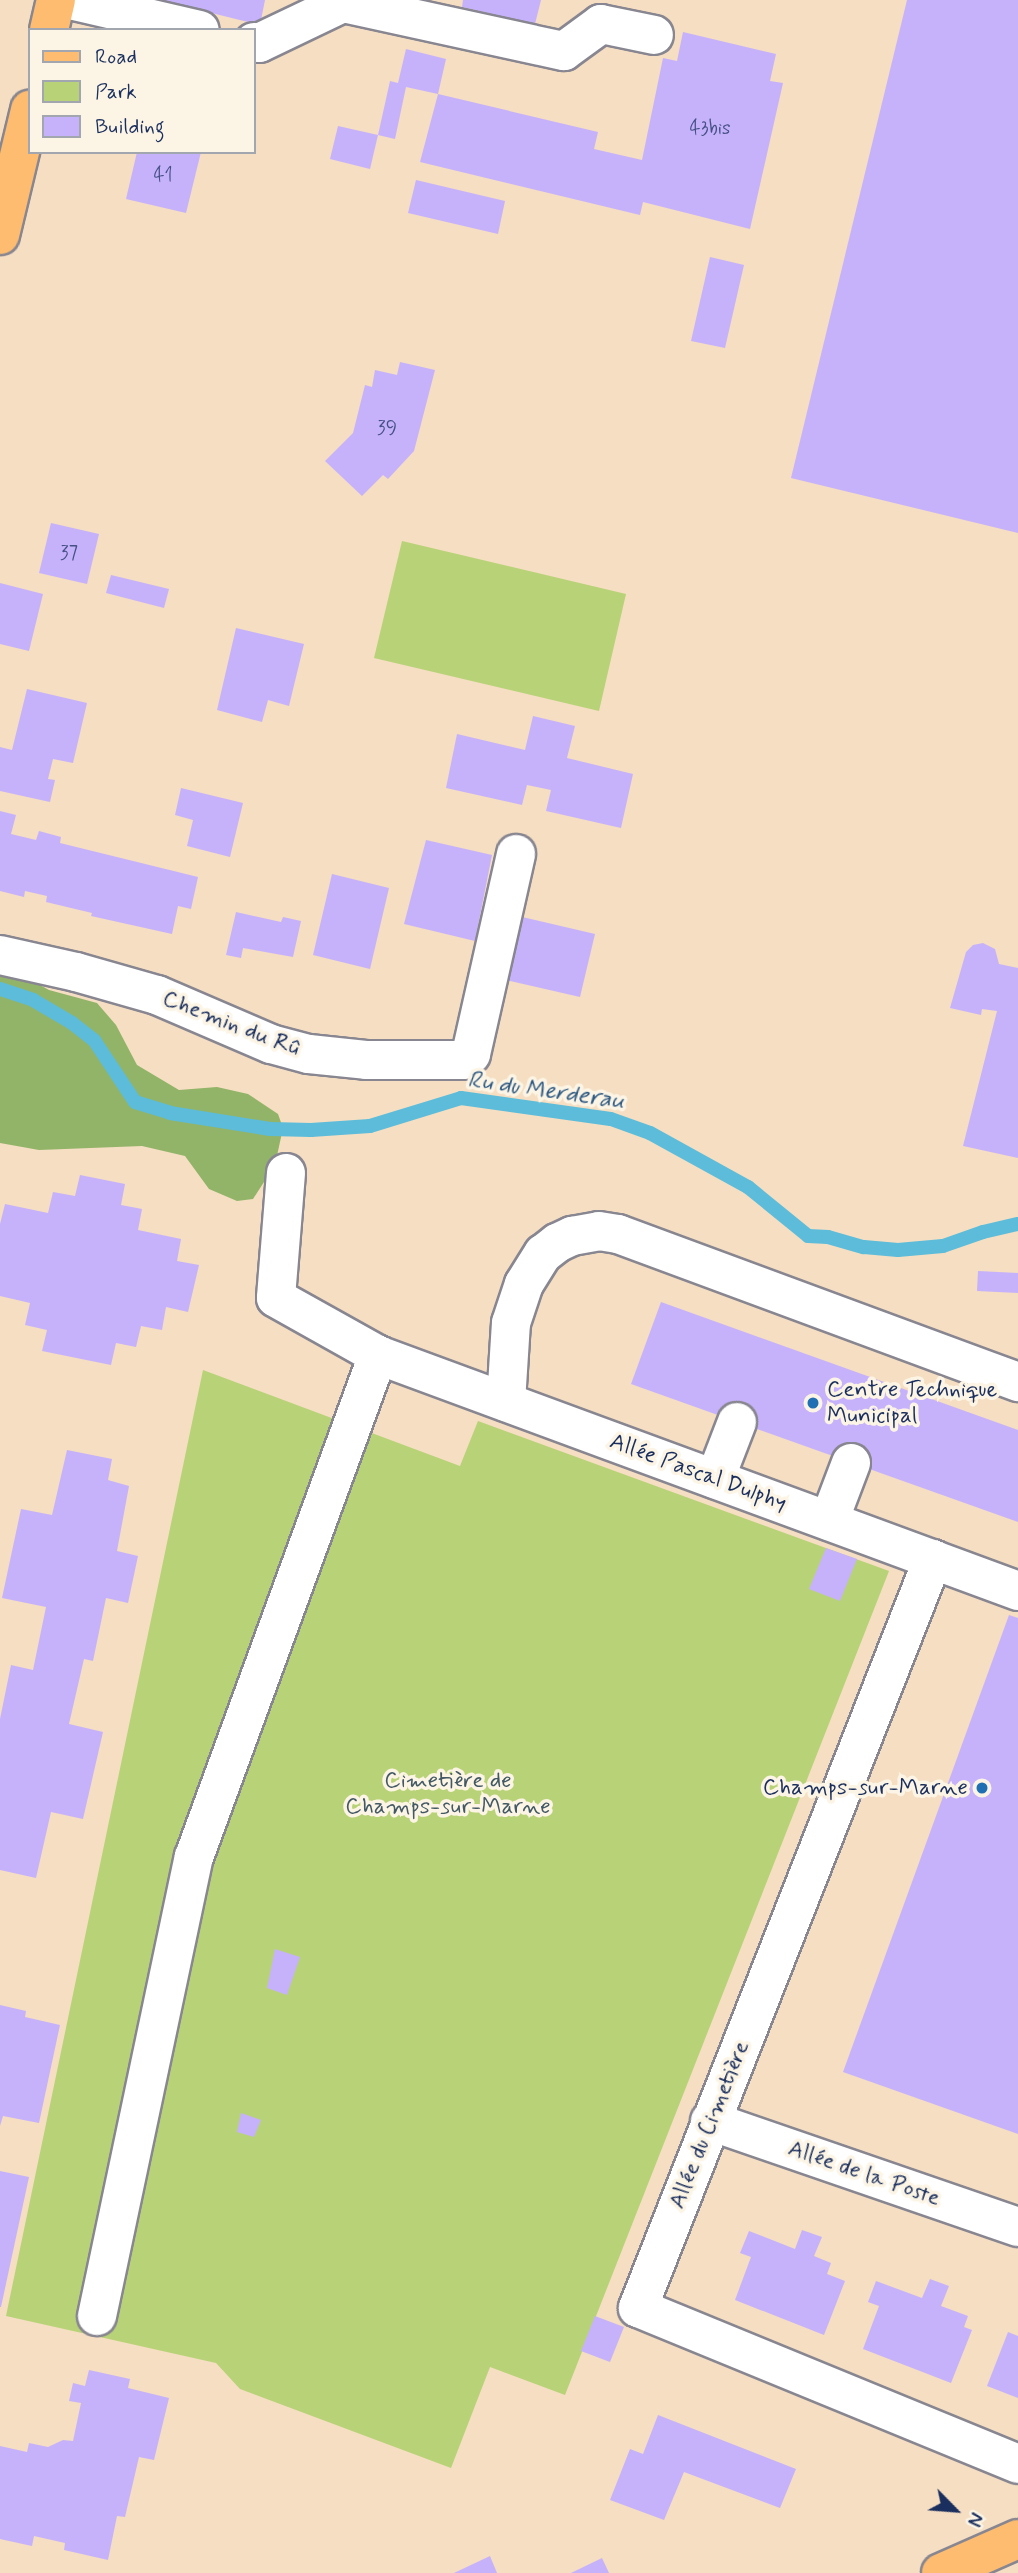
<!DOCTYPE html>
<html>
<head>
<meta charset="utf-8">
<style>
	body { margin:0 }
	#map { position:relative; width:1018px; height:2573px; overflow:hidden; background:#f5dec2; font-family:Mynerve,sans-serif }
	div>[style] { position:absolute }
	.green>* { inset:0; background:#b8d277 }
	.forest>* { inset:0; background:#92b468 }
	.stream>* { height:14px; margin:-7px; padding:0 7px; transform-origin:7px; border-radius:7px; background:#5cbcda }
	.building>* { inset:0; background:#c6b2fa }
	.roads { filter:drop-shadow(2px 0 #888690) drop-shadow(-2px 0 #888690) drop-shadow(0 2px #888690) drop-shadow(0 -2px #888690) }
	.minor>* { height:38px; margin:-19px; padding:0 19px; transform-origin:19px; border-radius:19px; background:#fff }
	.major>* { height:38px; margin:-19px; padding:0 19px; transform-origin:19px; border-radius:19px; background:#fdbc70 }
	.dots>* { width:19px; height:19px; translate:-50% -50%; box-sizing:border-box; border:4px solid #fcf5e5; border-radius:50% }
	span { translate:-50% -50%; white-space:nowrap; text-align:center; line-height:1.15; -webkit-text-stroke:7px #fcf5e5; paint-order:stroke }
	.number-label { font-size:19px; color:#465085 }
	.number-label span { -webkit-text-stroke-width:0 }
	.street-label { font-size:23px; color:#1b2f5e }
	.poi-label { font-size:23px; color:#1b2f5e }
	.left { translate:0 -50%; text-align:left }
	.right { translate:-100% -50%; text-align:right }
	.park-label { font-size:23px; color:#425864 }
	.water-label { font-size:24px; color:#2e5983; font-style:italic }
	.legend { position:absolute; left:28px; top:28px; width:228px; height:126px; box-sizing:border-box; background:#fcf5e5; border:2px solid #a2a6af; margin:0; padding:9px 12px; list-style:none; font-size:21px; color:#1b2f5e }
	.legend li { display:flex; align-items:center; gap:14px; height:35px }
	.legend b { width:35px; border:2px solid #a2a6af }
	.north { position:absolute; left:920px; top:2475px; width:70px; height:70px; -webkit-text-stroke:5px #fcf5e5; paint-order:stroke; rotate:115deg; font-size:19px; font-weight:700; line-height:28px; text-align:center; color:#1b2f5e }
	.north::after { content:''; display:block; margin:auto; width:24px; height:32px; background:#1b2f5e; clip-path:polygon(50% 0,100% 100%,50% 72%,0 100%) }
</style>
</head>
<body>
<div id="map">
	<div class="green">
		<div style="clip-path:polygon(402px 541px,626px 594px,599px 711px,374px 658px)"></div>
		<div style="clip-path:polygon(203px 1370px,460px 1466px,478px 1421px,889px 1571px,565px 2395px,490px 2367px,451px 2468px,240px 2389px,216px 2363px,6px 2316px)"></div>
	</div>
	<div class="forest">
		<div style="clip-path:polygon(0 967px,9px 968px,49px 990px,97px 1003px,116px 1025px,137px 1065px,179px 1090px,217px 1087px,248px 1094px,278px 1114px,283px 1128px,275px 1165px,253px 1199px,237px 1201px,209px 1189px,185px 1156px,142px 1146px,39px 1150px,0 1143px)"></div>
	</div>
	<div class="stream">
		<div style="left:0;top:989px;width:35px;rotate:18deg"></div>
		<div style="left:33px;top:1000px;width:45px;rotate:30.5deg"></div>
		<div style="left:72px;top:1023px;width:28px;rotate:38deg"></div>
		<div style="left:94px;top:1040px;width:74px;rotate:56.5deg"></div>
		<div style="left:135px;top:1102px;width:37px;rotate:17deg"></div>
		<div style="left:170px;top:1113px;width:101px;rotate:9.1deg"></div>
		<div style="left:270px;top:1129px;width:41px;rotate:1.4deg"></div>
		<div style="left:311px;top:1130px;width:59px;rotate:-3.9deg"></div>
		<div style="left:370px;top:1126px;width:95px;rotate:-17.1deg"></div>
		<div style="left:461px;top:1098px;width:151px;rotate:8deg"></div>
		<div style="left:611px;top:1119px;width:41px;rotate:19.7deg"></div>
		<div style="left:650px;top:1133px;width:112px;rotate:28.9deg"></div>
		<div style="left:748px;top:1187px;width:77px;rotate:39.2deg"></div>
		<div style="left:808px;top:1236px;width:20px;rotate:3deg"></div>
		<div style="left:828px;top:1237px;width:37px;rotate:16deg"></div>
		<div style="left:864px;top:1247px;width:34px;rotate:5deg"></div>
		<div style="left:898px;top:1250px;width:45px;rotate:-5.1deg"></div>
		<div style="left:943px;top:1246px;width:42px;rotate:-19.3deg"></div>
		<div style="left:983px;top:1232px;width:36px;rotate:-13deg"></div>
	</div>
	<div class="building">
		<div style="clip-path:polygon(159px 0,265px 0,260px 25px)"></div>
		<div style="clip-path:polygon(463px 0,541px 0,535px 24px,462px 7px)"></div>
		<div style="clip-path:polygon(907px 0,1018px 0,1018px 533px,791px 478px)"></div>
		<div style="clip-path:polygon(683px 32px,776px 54px,770px 81px,783px 83px,750px 229px,643px 202px,640px 215px,420px 162px,438px 94px,598px 132px,594px 149px,642px 160px,663px 58px,677px 61px)"></div>
		<div style="clip-path:polygon(406px 49px,446px 59px,438px 94px,406px 87px,395px 139px,378px 135px,390px 81px,398px 83px)"></div>
		<div style="clip-path:polygon(338px 126px,378px 135px,370px 169px,330px 159px)"></div>
		<div style="clip-path:polygon(137px 152px,201px 152px,186px 213px,126px 199px)"></div>
		<div style="clip-path:polygon(416px 180px,505px 201px,498px 234px,408px 213px)"></div>
		<div style="clip-path:polygon(710px 257px,744px 265px,725px 348px,691px 341px)"></div>
		<div style="clip-path:polygon(400px 362px,435px 370px,414px 451px,388px 479px,383px 475px,362px 496px,325px 461px,353px 433px,365px 385px,372px 387px,375px 370px,397px 375px)"></div>
		<div style="clip-path:polygon(51px 523px,99px 534px,87px 584px,39px 573px)"></div>
		<div style="clip-path:polygon(111px 575px,169px 589px,164px 608px,106px 593px)"></div>
		<div style="clip-path:polygon(0 583px,43px 594px,29px 651px,0 644px)"></div>
		<div style="clip-path:polygon(236px 628px,304px 644px,289px 706px,268px 700px,262px 722px,217px 710px)"></div>
		<div style="clip-path:polygon(27px 689px,87px 703px,73px 763px,53px 759px,48px 779px,55px 780px,50px 802px,0 791px,0 747px,12px 750px)"></div>
		<div style="clip-path:polygon(533px 716px,575px 726px,567px 758px,633px 774px,621px 828px,546px 811px,551px 790px,527px 785px,522px 805px,446px 788px,457px 734px,525px 750px)"></div>
		<div style="clip-path:polygon(181px 788px,243px 803px,230px 857px,187px 846px,193px 820px,175px 815px)"></div>
		<div style="clip-path:polygon(0 811px,16px 815px,11px 834px,36px 840px,39px 831px,61px 837px,60px 843px,198px 877px,191px 909px,178px 906px,172px 934px,91px 916px,92px 913px,46px 902px,47px 896px,25px 891px,24px 897px,0 891px)"></div>
		<div style="clip-path:polygon(426px 840px,492px 855px,475px 941px,404px 924px)"></div>
		<div style="clip-path:polygon(332px 874px,389px 888px,370px 969px,313px 955px)"></div>
		<div style="clip-path:polygon(236px 912px,281px 922px,283px 917px,301px 921px,293px 957px,243px 948px,241px 958px,226px 955px)"></div>
		<div style="clip-path:polygon(518px 916px,595px 934px,580px 997px,502px 979px)"></div>
		<div style="clip-path:polygon(983px 943px,995px 949px,999px 964px,1018px 968px,1018px 1158px,963px 1146px,997px 1011px,982px 1009px,981px 1015px,950px 1008px,966px 952px,973px 945px)"></div>
		<div style="clip-path:polygon(80px 1175px,125px 1184px,121px 1205px,142px 1209px,138px 1230px,181px 1239px,177px 1261px,199px 1265px,188px 1312px,166px 1307px,162px 1330px,141px 1326px,136px 1347px,116px 1343px,111px 1365px,42px 1351px,47px 1330px,25px 1325px,30px 1303px,0 1296px,0 1224px,5px 1204px,48px 1213px,53px 1192px,75px 1196px)"></div>
		<div style="clip-path:polygon(978px 1271px,1018px 1273px,1018px 1293px,977px 1291px)"></div>
		<div style="clip-path:polygon(661px 1302px,1018px 1430px,1018px 1522px,631px 1384px)"></div>
		<div style="clip-path:polygon(67px 1450px,112px 1459px,108px 1480px,129px 1486px,117px 1551px,138px 1556px,128px 1603px,106px 1598px,93px 1661px,84px 1659px,69px 1724px,103px 1732px,83px 1819px,51px 1812px,36px 1878px,0 1870px,0 1719px,11px 1665px,33px 1670px,46px 1607px,2px 1598px,21px 1509px,52px 1515px)"></div>
		<div style="clip-path:polygon(826px 1548px,857px 1559px,840px 1601px,809px 1589px)"></div>
		<div style="clip-path:polygon(1009px 1615px,1018px 1618px,1018px 2134px,843px 2072px)"></div>
		<div style="clip-path:polygon(275px 1949px,300px 1957px,287px 1995px,267px 1988px)"></div>
		<div style="clip-path:polygon(0 2005px,26px 2011px,25px 2017px,60px 2025px,39px 2123px,3px 2116px,0 2126px)"></div>
		<div style="clip-path:polygon(241px 2113px,261px 2120px,254px 2137px,237px 2132px)"></div>
		<div style="clip-path:polygon(0 2171px,29px 2177px,1px 2307px,0 2307px)"></div>
		<div style="clip-path:polygon(802px 2230px,822px 2237px,814px 2256px,831px 2263px,827px 2274px,845px 2281px,824px 2335px,735px 2300px,751px 2257px,740px 2253px,749px 2231px,795px 2249px)"></div>
		<div style="clip-path:polygon(930px 2279px,949px 2286px,941px 2306px,968px 2316px,964px 2327px,972px 2330px,951px 2383px,863px 2349px,879px 2306px,868px 2302px,876px 2281px,922px 2298px)"></div>
		<div style="clip-path:polygon(595px 2316px,624px 2327px,610px 2362px,581px 2351px)"></div>
		<div style="clip-path:polygon(1008px 2332px,1018px 2336px,1018px 2398px,987px 2386px)"></div>
		<div style="clip-path:polygon(89px 2370px,130px 2379px,128px 2388px,169px 2398px,154px 2460px,139px 2457px,125px 2517px,117px 2516px,108px 2560px,64px 2550px,65px 2543px,34px 2536px,32px 2546px,0 2539px,0 2446px,27px 2452px,29px 2443px,48px 2447px,63px 2440px,73px 2441px,81px 2403px,69px 2401px,73px 2383px,85px 2386px)"></div>
		<div style="clip-path:polygon(658px 2415px,796px 2469px,780px 2508px,684px 2472px,664px 2520px,610px 2500px,630px 2449px,643px 2454px)"></div>
		<div style="clip-path:polygon(490px 2556px,497px 2573px,454px 2573px)"></div>
		<div style="clip-path:polygon(602px 2558px,609px 2573px,571px 2573px)"></div>
	</div>
	<div class="roads">
		<div class="minor">
			<div style="left:70px;top:0;width:133px;rotate:13deg"></div>
			<div style="left:254px;top:42px;width:5px;rotate:11deg"></div>
			<div style="left:259px;top:43px;width:93px;rotate:-25.5deg"></div>
			<div style="left:343px;top:3px;width:226px;rotate:12.3deg"></div>
			<div style="left:564px;top:51px;width:46px;rotate:-36.1deg"></div>
			<div style="left:601px;top:24px;width:54px;rotate:11.7deg"></div>
			<div style="left:0;top:955px;width:78px;rotate:12.6deg"></div>
			<div style="left:76px;top:972px;width:84px;rotate:15.9deg"></div>
			<div style="left:157px;top:995px;width:124px;rotate:23.3deg"></div>
			<div style="left:271px;top:1044px;width:39px;rotate:15deg"></div>
			<div style="left:309px;top:1054px;width:57px;rotate:6deg"></div>
			<div style="left:366px;top:1060px;width:97px"></div>
			<div style="left:463px;top:1060px;width:10px;rotate:-37deg"></div>
			<div style="left:471px;top:1054px;width:205px;rotate:-77.3deg"></div>
			<div style="left:286px;top:1173px;width:125px;rotate:94.6deg"></div>
			<div style="left:276px;top:1298px;width:117px;rotate:29.2deg"></div>
			<div style="left:378px;top:1355px;width:682px;rotate:20.24deg"></div>
			<div style="left:506px;top:1402px;width:79px;rotate:-86.4deg"></div>
			<div style="left:511px;top:1323px;width:41px;rotate:-71.6deg"></div>
			<div style="left:524px;top:1284px;width:36px;rotate:-58deg"></div>
			<div style="left:543px;top:1254px;width:18px;rotate:-38deg"></div>
			<div style="left:557px;top:1243px;width:17px;rotate:-25deg"></div>
			<div style="left:572px;top:1236px;width:27px;rotate:-10deg"></div>
			<div style="left:599px;top:1231px;width:19px;rotate:9deg"></div>
			<div style="left:618px;top:1234px;width:427px;rotate:20.3deg"></div>
			<div style="left:715px;top:1479px;width:61px;rotate:-68.9deg"></div>
			<div style="left:829px;top:1521px;width:62px;rotate:-69.2deg"></div>
			<div style="left:933px;top:1559px;width:805px;rotate:111.5deg"></div>
			<div style="left:638px;top:2308px;width:411px;rotate:22.3deg"></div>
			<div style="left:710px;top:2121px;width:326px;rotate:19deg"></div>
			<div style="left:97px;top:2316px;width:469px;rotate:-78.1deg"></div>
			<div style="left:194px;top:1857px;width:535px;rotate:-69.87deg"></div>
		</div>
		<div class="major">
			<div style="left:49px;top:30px;width:31px;rotate:-77deg"></div>
			<div style="left:0;top:235px;width:129px;rotate:-76.5deg"></div>
			<div style="left:941px;top:2573px;width:84px;rotate:-23.8deg"></div>
		</div>
	</div>
	<div class="dots">
		<div style="left:813px;top:1403px;background:#1f6fb2"></div>
		<div style="left:982px;top:1788px;background:#1f6fb2"></div>
	</div>
	<div class="number-label">
		<span style="left:710px;top:129px">43bis</span>
		<span style="left:163px;top:176px">41</span>
		<span style="left:387px;top:429px">39</span>
		<span style="left:69px;top:554px">37</span>
	</div>
	<div class="street-label">
		<span style="left:231px;top:1024px;rotate:21deg">Chemin du Rû</span>
		<span style="left:698px;top:1473px;rotate:20deg">Allée Pascal Dulphy</span>
		<span style="left:710px;top:2125px;rotate:-68deg">Allée du Cimetière</span>
		<span style="left:864px;top:2174px;rotate:19deg">Allée de la Poste</span>
	</div>
	<div class="poi-label">
		<span class="left" style="left:827px;top:1403px">Centre Technique<br>Municipal</span>
		<span class="right" style="left:968px;top:1788px">Champs-sur-Marne</span>
	</div>
	<div class="park-label">
		<span style="left:448px;top:1794px">Cimetière de<br>Champs-sur-Marne</span>
	</div>
	<div class="water-label">
		<span style="left:546px;top:1091px;rotate:8deg">Ru du Merderau</span>
	</div>
	<ul class="legend">
	<li><b style="height:9px;background:#fdbc70"></b>Road</li>
	<li><b style="height:19px;background:#b8d277"></b>Park</li>
	<li><b style="height:19px;background:#c6b2fa"></b>Building</li>
	</ul>
	<div class="north">N</div>
</div>
</body>
</html>
